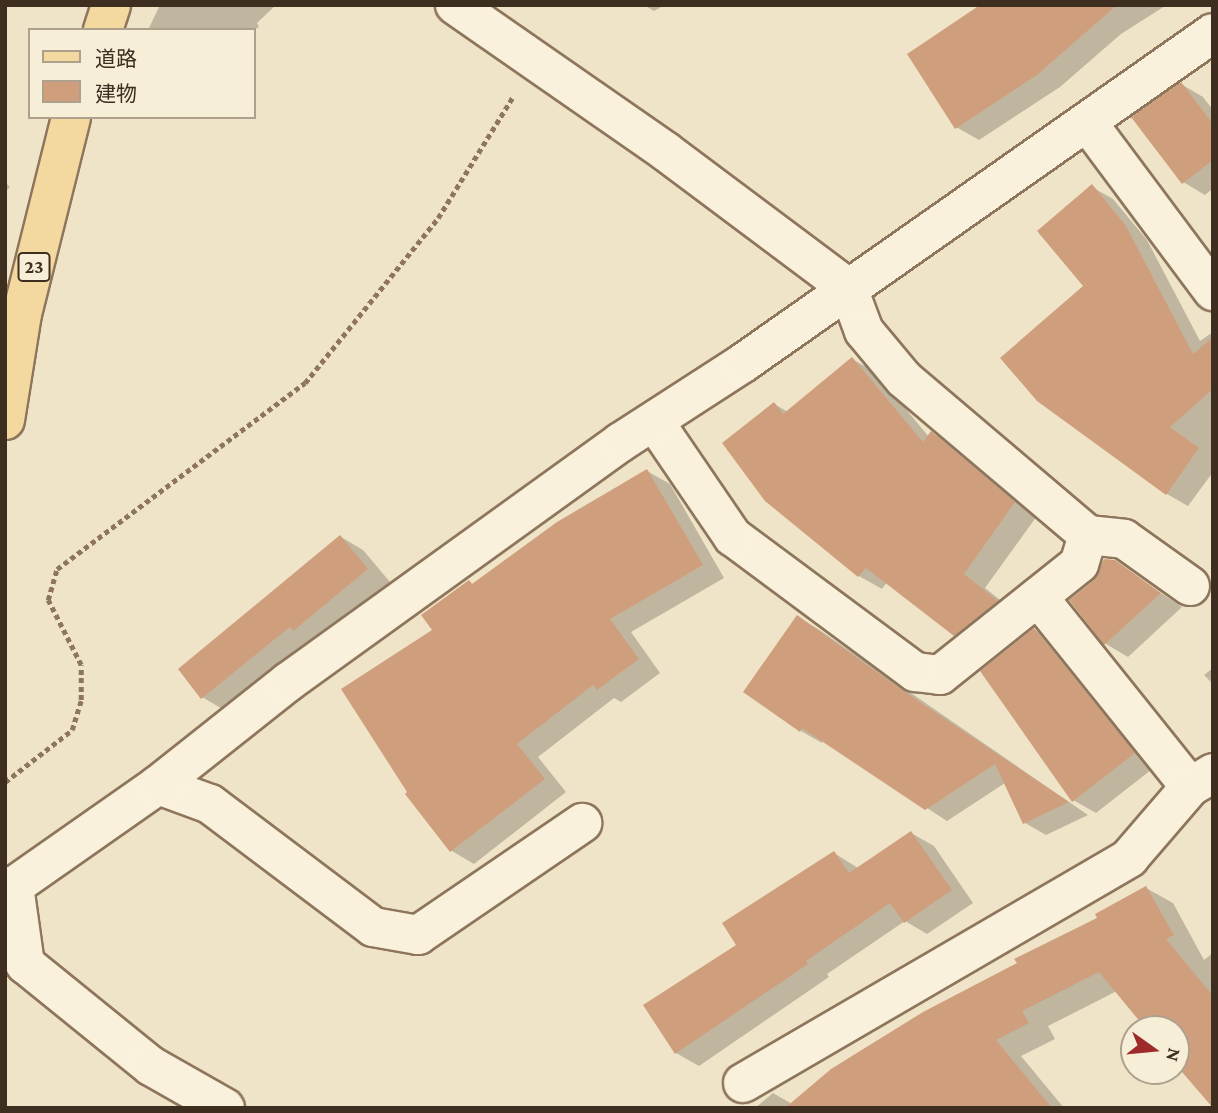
<!DOCTYPE html>
<html>
<head>
<meta charset="utf-8">
<style>
	body { margin:0 }
	#map { position:relative; width:1218px; height:1113px; overflow:hidden; background:#f0e4c8; font-family:"Crimson Pro","Noto Sans JP",serif }
	div>[style] { position:absolute }
	.shadow>* { inset:0; background:#0003 }
	.building>* { inset:0; background:#cf9f7d }
	.path>* { height:4.5px; margin-top:-2.25px; transform-origin:0; background:repeating-linear-gradient(90deg,#8d765c 0 5px,transparent 0 8.5px) }
	.roads { filter:drop-shadow(2px 0 #8d765c) drop-shadow(-2px 0 #8d765c) drop-shadow(0 2px #8d765c) drop-shadow(0 -2px #8d765c) }
	.minor>* { height:38px; margin:-19px; padding:0 19px; transform-origin:19px; border-radius:19px; background:#faf1dc }
	.major>* { height:38px; margin:-19px; padding:0 19px; transform-origin:19px; border-radius:19px; background:#f3d9a0 }
	span { translate:-50% -50%; white-space:nowrap; text-align:center; line-height:1.15; -webkit-text-stroke:6px #f7eed8; paint-order:stroke }
	.shield-label span { padding:2px 5px; background:#f7eed8; border:2px solid; border-radius:5px; -webkit-text-stroke-width:0 }
	.shield-label { font-size:19px; color:#3d2e20; font-weight:700 }
	.frame { position:absolute; inset:0; border:7px solid #3d2e20; pointer-events:none }
	.legend { position:absolute; left:28px; top:28px; width:228px; height:91px; box-sizing:border-box; background:#f7eed8; border:2px solid #ada18e; margin:0; padding:9px 12px; list-style:none; font-size:21px; color:#3d2e20 }
	.legend li { display:flex; align-items:center; gap:14px; height:35px }
	.legend b { width:35px; border:2px solid #ada18e }
	.north { position:absolute; left:1120px; top:1015px; width:70px; height:70px; box-sizing:border-box; background:#f7eed8; border:2px solid #ada18e; border-radius:50%; rotate:105deg; font-size:19px; font-weight:700; line-height:28px; text-align:center; color:#3d2e20 }
	.north::after { content:''; display:block; margin:auto; width:24px; height:32px; background:#9e2a2b; clip-path:polygon(50% 0,100% 100%,50% 72%,0 100%) }
</style>
</head>
<body>
<div id="map">
	<div class="shadow">
		<div style="clip-path:polygon(160px 5px,276px 5px,257px 23px,259px 27px,254px 30px,148px 30px)"></div>
		<div style="clip-path:polygon(644px 5px,665px 5px,654px 11px)"></div>
		<div style="clip-path:polygon(983px 5px,1165px 5px,1165px 6px,1121px 34px,1060px 87px,979px 140px,956px 127px)"></div>
		<div style="clip-path:polygon(1181px 84px,1203px 97px,1213px 110px,1213px 192px,1211px 190px,1205px 195px,1183px 182px)"></div>
		<div style="clip-path:polygon(5px 182px,10px 187px,5px 192px)"></div>
		<div style="clip-path:polygon(1092px 187px,1113px 199px,1147px 240px,1200px 341px,1213px 332px,1213px 472px,1188px 506px,1167px 494px,1085px 287px)"></div>
		<div style="clip-path:polygon(852px 359px,875px 372px,929px 437px,932px 433px,954px 446px,1037px 516px,985px 588px,1019px 615px,978px 647px,955px 634px,887px 582px,882px 589px,859px 576px,766px 500px,774px 404px,788px 412px)"></div>
		<div style="clip-path:polygon(647px 471px,670px 484px,724px 578px,631px 632px,660px 673px,621px 702px,614px 698px,538px 757px,566px 792px,474px 864px,452px 851px,407px 794px,434px 631px,469px 582px,474px 585px)"></div>
		<div style="clip-path:polygon(341px 537px,363px 550px,390px 582px,317px 643px,312px 640px,224px 710px,202px 697px)"></div>
		<div style="clip-path:polygon(1114px 562px,1182px 607px,1128px 657px,1106px 644px,1071px 601px)"></div>
		<div style="clip-path:polygon(797px 617px,818px 629px,1088px 815px,1046px 835px,1025px 823px,1005px 783px,947px 821px,823px 740px,822px 743px,801px 731px)"></div>
		<div style="clip-path:polygon(1035px 630px,1057px 643px,1156px 766px,1096px 813px,1073px 800px)"></div>
		<div style="clip-path:polygon(1213px 668px,1213px 684px,1204px 675px)"></div>
		<div style="clip-path:polygon(911px 833px,934px 846px,973px 903px,927px 934px,905px 921px,827px 974px,829px 977px,699px 1066px,676px 1053px,739px 945px,834px 853px,858px 868px)"></div>
		<div style="clip-path:polygon(1146px 888px,1173px 903px,1204px 960px,1213px 953px,1213px 1107px,1176px 1063px,1176px 1029px,1148px 1029px,1117px 991px,1048px 1026px,1055px 1039px,1021px 1056px,1064px 1108px,755px 1108px,773px 1093px,792px 1104px)"></div>
	</div>
	<div class="building">
		<div style="clip-path:polygon(980px 5px,1117px 5px,1037px 75px,955px 129px,907px 54px)"></div>
		<div style="clip-path:polygon(1181px 82px,1213px 124px,1213px 160px,1182px 184px,1131px 117px)"></div>
		<div style="clip-path:polygon(1092px 184px,1126px 226px,1193px 354px,1213px 337px,1213px 389px,1170px 427px,1199px 448px,1166px 495px,1037px 401px,1000px 358px,1083px 286px,1037px 231px)"></div>
		<div style="clip-path:polygon(852px 357px,923px 442px,931px 431px,1015px 502px,964px 574px,998px 601px,954px 636px,866px 568px,858px 577px,765px 501px,722px 443px,774px 402px,783px 414px)"></div>
		<div style="clip-path:polygon(647px 469px,703px 565px,610px 619px,639px 659px,597px 690px,593px 685px,517px 744px,545px 779px,450px 852px,405px 794px,407px 792px,341px 689px,432px 630px,421px 615px,469px 580px,472px 584px,557px 522px)"></div>
		<div style="clip-path:polygon(340px 535px,368px 569px,293px 631px,290px 627px,201px 699px,178px 669px)"></div>
		<div style="clip-path:polygon(1104px 559px,1115px 560px,1161px 593px,1104px 645px,1069px 600px,1093px 581px)"></div>
		<div style="clip-path:polygon(797px 615px,902px 690px,1069px 802px,1023px 824px,995px 764px,925px 810px,802px 728px,800px 732px,743px 692px)"></div>
		<div style="clip-path:polygon(1034px 628px,1135px 753px,1072px 802px,980px 671px)"></div>
		<div style="clip-path:polygon(911px 831px,952px 890px,904px 923px,890px 903px,806px 961px,808px 964px,675px 1054px,643px 1005px,736px 945px,722px 923px,834px 851px,849px 873px)"></div>
		<div style="clip-path:polygon(1146px 886px,1174px 935px,1166px 939px,1213px 996px,1213px 1108px,1176px 1065px,1176px 1029px,1146px 1029px,1099px 972px,1022px 1011px,1029px 1023px,996px 1040px,1052px 1108px,785px 1108px,831px 1069px,923px 1012px,1017px 963px,1014px 959px,1097px 918px,1095px 914px)"></div>
	</div>
	<div class="path">
		<div style="left:5px;top:782px;width:85px;rotate:-37.8deg"></div>
		<div style="left:72px;top:730px;width:31px;rotate:-73deg"></div>
		<div style="left:81px;top:700px;width:35px;rotate:-90deg"></div>
		<div style="left:81px;top:665px;width:73px;rotate:-116.9deg"></div>
		<div style="left:48px;top:600px;width:32px;rotate:-74deg"></div>
		<div style="left:57px;top:569px;width:310px;rotate:-36.9deg"></div>
		<div style="left:305px;top:383px;width:212px;rotate:-51.1deg"></div>
		<div style="left:438px;top:218px;width:141px;rotate:-58.3deg"></div>
	</div>
	<div class="roads">
		<div class="minor">
			<div style="left:455px;top:5px;width:256px;rotate:34.8deg"></div>
			<div style="left:665px;top:151px;width:229px;rotate:36.8deg"></div>
			<div style="left:848px;top:288px;width:46px;rotate:69.6deg"></div>
			<div style="left:864px;top:331px;width:62px;rotate:50.2deg"></div>
			<div style="left:904px;top:379px;width:241px;rotate:40.3deg"></div>
			<div style="left:1088px;top:535px;width:30px;rotate:107deg"></div>
			<div style="left:1079px;top:564px;width:178px;rotate:141.4deg"></div>
			<div style="left:940px;top:675px;width:25px;rotate:-173deg"></div>
			<div style="left:915px;top:672px;width:227px;rotate:-143.4deg"></div>
			<div style="left:733px;top:537px;width:140px;rotate:-124.3deg"></div>
			<div style="left:1087px;top:122px;width:211px;rotate:53.3deg"></div>
			<div style="left:1088px;top:535px;width:36px;rotate:6deg"></div>
			<div style="left:1124px;top:539px;width:81px;rotate:35.5deg"></div>
			<div style="left:1038px;top:597px;width:243px;rotate:51.3deg"></div>
			<div style="left:158px;top:785px;width:55px;rotate:20.1deg"></div>
			<div style="left:210px;top:804px;width:204px;rotate:37deg"></div>
			<div style="left:373px;top:927px;width:46px;rotate:10.1deg"></div>
			<div style="left:418px;top:935px;width:199px;rotate:-34.3deg"></div>
			<div style="left:5px;top:886px;width:9px"></div>
			<div style="left:14px;top:886px;width:176px;rotate:-35deg"></div>
			<div style="left:158px;top:785px;width:166px;rotate:-38.4deg"></div>
			<div style="left:288px;top:682px;width:410px;rotate:-35.8deg"></div>
			<div style="left:621px;top:442px;width:145px;rotate:-32.9deg"></div>
			<div style="left:743px;top:363px;width:574px;rotate:-35.07deg"></div>
			<div style="left:14px;top:886px;width:79px;rotate:82deg"></div>
			<div style="left:25px;top:964px;width:162px;rotate:39deg"></div>
			<div style="left:151px;top:1066px;width:85px;rotate:29.6deg"></div>
			<div style="left:743px;top:1083px;width:447px;rotate:-30.2deg"></div>
			<div style="left:1129px;top:858px;width:94px;rotate:-49.3deg"></div>
			<div style="left:1190px;top:787px;width:27px;rotate:-31deg"></div>
		</div>
		<div class="major">
			<div style="left:103px;top:30px;width:26px;rotate:-72deg"></div>
			<div style="left:5px;top:420px;width:107px;rotate:-80.9deg"></div>
			<div style="left:22px;top:314px;width:203px;rotate:-76deg"></div>
		</div>
	</div>
	<div class="shield-label">
		<span style="left:34px;top:267px">23</span>
	</div>
	<div class="frame"></div>
	<ul class="legend">
	<li><b style="height:9px;background:#f3d9a0"></b>道路</li>
	<li><b style="height:19px;background:#cf9f7d"></b>建物</li>
	</ul>
	<div class="north">N</div>
</div>
</body>
</html>
